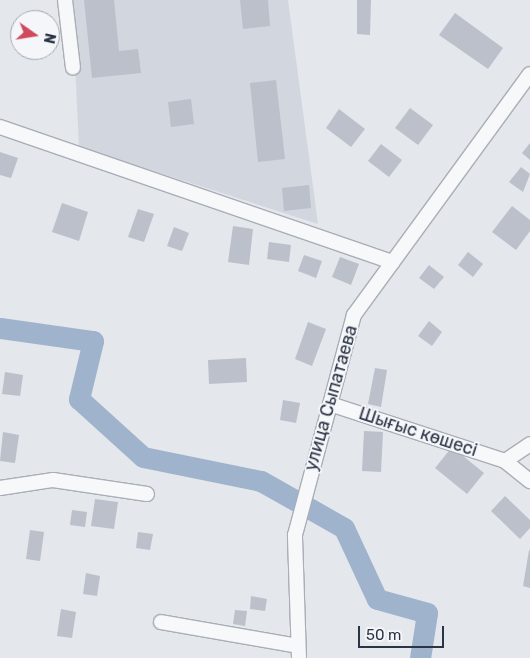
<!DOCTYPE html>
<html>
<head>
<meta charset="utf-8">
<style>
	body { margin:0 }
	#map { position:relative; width:530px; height:658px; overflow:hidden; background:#e4e7ec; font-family:Rubik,sans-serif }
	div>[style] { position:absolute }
	.built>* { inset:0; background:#d2d6de }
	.river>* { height:21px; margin:-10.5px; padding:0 10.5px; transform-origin:10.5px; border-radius:10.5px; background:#9fb4cc }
	.building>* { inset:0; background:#bbc0ca }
	.roads { filter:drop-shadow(1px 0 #a9aeb7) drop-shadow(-1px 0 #a9aeb7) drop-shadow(0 1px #a9aeb7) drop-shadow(0 -1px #a9aeb7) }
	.minor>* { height:14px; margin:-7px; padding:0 7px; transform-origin:7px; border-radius:7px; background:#f7f8fa }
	span { translate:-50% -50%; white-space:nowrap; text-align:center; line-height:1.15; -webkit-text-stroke:4px #f4f6f9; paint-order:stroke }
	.street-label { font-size:18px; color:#2b3445 }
	.north { position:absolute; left:10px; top:10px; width:50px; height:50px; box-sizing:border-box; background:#f4f6f9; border:1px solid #a4a8b1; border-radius:50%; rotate:103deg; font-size:14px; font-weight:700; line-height:20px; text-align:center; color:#2b3445 }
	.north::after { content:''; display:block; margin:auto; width:18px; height:22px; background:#d1495b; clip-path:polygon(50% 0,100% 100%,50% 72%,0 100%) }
	.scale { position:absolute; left:358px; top:626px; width:86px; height:22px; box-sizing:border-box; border:2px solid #2b3445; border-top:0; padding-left:6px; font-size:15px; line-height:18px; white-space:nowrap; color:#2b3445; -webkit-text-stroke:4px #f4f6f9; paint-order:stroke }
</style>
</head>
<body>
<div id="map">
	<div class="built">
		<div style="clip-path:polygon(72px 0,288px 0,318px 224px,79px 147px)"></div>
	</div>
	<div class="river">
		<div style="left:0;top:328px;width:94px;rotate:8deg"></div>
		<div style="left:93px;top:341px;width:60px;rotate:103.6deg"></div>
		<div style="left:79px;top:399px;width:86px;rotate:42.2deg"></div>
		<div style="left:143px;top:457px;width:120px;rotate:11.5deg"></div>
		<div style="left:261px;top:481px;width:95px;rotate:29.5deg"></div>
		<div style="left:344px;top:528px;width:78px;rotate:65.1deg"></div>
		<div style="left:377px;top:599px;width:52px;rotate:15.6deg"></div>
		<div style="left:427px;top:613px;width:46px;rotate:98.8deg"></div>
	</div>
	<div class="building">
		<div style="clip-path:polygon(84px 0,114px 0,119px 51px,138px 49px,141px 73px,92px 78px)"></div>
		<div style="clip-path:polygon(240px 0,268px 0,270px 26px,243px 29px)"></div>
		<div style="clip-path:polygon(357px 0,371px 0,370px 35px,357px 34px)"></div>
		<div style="clip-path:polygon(455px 13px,503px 48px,488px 69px,439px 35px)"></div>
		<div style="clip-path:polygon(276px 80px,285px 159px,258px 162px,250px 83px)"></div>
		<div style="clip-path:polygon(191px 99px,194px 124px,171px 127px,168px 102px)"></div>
		<div style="clip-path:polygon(410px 108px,433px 125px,418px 145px,395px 128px)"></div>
		<div style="clip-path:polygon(339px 109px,365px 129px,351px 147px,326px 128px)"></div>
		<div style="clip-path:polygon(530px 143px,530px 160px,522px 153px)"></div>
		<div style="clip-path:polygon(381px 144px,402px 160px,389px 177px,368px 161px)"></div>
		<div style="clip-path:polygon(0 152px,18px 158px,11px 178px,0 175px)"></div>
		<div style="clip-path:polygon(521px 167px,530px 174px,523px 192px,509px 182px)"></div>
		<div style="clip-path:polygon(309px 185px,311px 208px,284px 211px,282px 188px)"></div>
		<div style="clip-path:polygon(62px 203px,88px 212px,79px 241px,52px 232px)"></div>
		<div style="clip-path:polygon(512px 206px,530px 220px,530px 231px,516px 250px,492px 232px)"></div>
		<div style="clip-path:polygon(138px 209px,154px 214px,144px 242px,128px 237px)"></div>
		<div style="clip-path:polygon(233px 226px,253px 229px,249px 265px,228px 262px)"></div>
		<div style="clip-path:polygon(174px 227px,189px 233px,182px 251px,167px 246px)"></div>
		<div style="clip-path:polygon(269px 242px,291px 245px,289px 262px,267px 259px)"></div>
		<div style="clip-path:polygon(468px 252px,483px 264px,473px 277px,458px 265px)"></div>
		<div style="clip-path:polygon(304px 255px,322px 261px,316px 278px,298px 271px)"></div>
		<div style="clip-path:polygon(340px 257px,359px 264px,351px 285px,332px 277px)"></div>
		<div style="clip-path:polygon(429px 265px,444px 277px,434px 289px,419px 278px)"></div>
		<div style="clip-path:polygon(429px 321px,442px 332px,432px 346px,418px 336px)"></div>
		<div style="clip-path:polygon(308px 322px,326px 329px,312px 366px,295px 359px)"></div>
		<div style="clip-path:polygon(246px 358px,247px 382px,209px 384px,208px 360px)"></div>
		<div style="clip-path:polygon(375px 368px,387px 370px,381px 407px,368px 404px)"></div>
		<div style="clip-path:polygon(5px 372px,23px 375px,20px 396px,2px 394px)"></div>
		<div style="clip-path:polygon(283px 400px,300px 403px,296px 423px,280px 420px)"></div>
		<div style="clip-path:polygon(364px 431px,383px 432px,381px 472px,362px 471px)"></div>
		<div style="clip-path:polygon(3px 432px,19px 435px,15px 463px,0 461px)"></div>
		<div style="clip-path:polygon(452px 447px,484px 473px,467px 494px,435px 468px)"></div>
		<div style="clip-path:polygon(505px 496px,530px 520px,530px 528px,520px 539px,491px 511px)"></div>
		<div style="clip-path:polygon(95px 499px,118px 502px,114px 529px,91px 526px)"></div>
		<div style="clip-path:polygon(72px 510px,87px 512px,85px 527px,70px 525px)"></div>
		<div style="clip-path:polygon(30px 530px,44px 532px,40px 561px,26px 559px)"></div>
		<div style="clip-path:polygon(138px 532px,153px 534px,150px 550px,136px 548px)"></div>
		<div style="clip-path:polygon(529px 550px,530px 551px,530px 588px,523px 586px)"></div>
		<div style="clip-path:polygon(86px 573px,100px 576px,97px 596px,83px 594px)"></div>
		<div style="clip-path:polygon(251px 596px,267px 599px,265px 611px,250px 609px)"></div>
		<div style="clip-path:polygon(61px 609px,76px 612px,72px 638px,57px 636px)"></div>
		<div style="clip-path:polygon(235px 610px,247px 611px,245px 626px,233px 624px)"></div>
	</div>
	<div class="roads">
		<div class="minor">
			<div style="left:65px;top:0;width:68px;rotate:83.3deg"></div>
			<div style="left:0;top:127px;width:415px;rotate:19deg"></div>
			<div style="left:330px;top:404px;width:184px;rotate:18deg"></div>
			<div style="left:505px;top:461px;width:32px;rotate:39deg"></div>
			<div style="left:505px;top:461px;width:30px;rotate:-34deg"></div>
			<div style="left:0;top:488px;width:54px;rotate:-8.6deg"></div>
			<div style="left:53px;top:480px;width:95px;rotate:8.5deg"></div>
			<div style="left:161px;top:622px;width:139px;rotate:9.9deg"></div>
			<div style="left:299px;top:658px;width:123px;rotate:-91.9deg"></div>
			<div style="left:295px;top:535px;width:228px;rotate:-75deg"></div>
			<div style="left:354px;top:315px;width:298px;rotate:-53.9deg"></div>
		</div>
	</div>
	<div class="street-label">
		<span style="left:331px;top:398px;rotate:-74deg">улица Сыпатаева</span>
		<span style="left:418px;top:432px;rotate:18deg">Шығыс көшесі</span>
	</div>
	<div class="north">N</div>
	<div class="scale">50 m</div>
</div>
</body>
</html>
